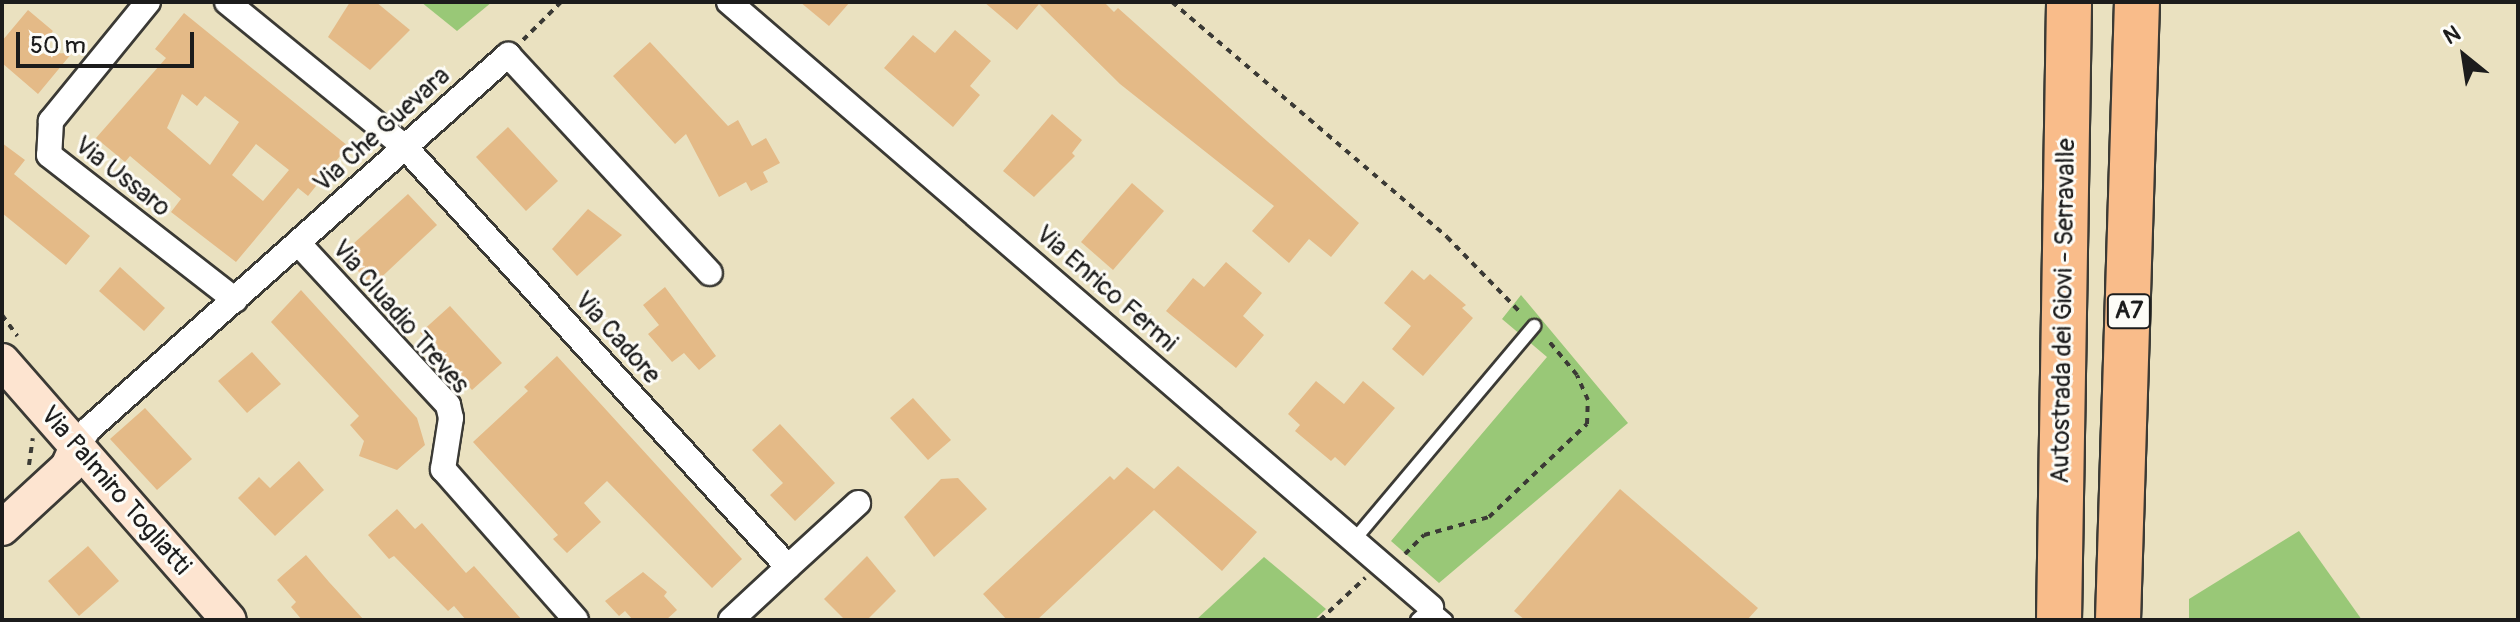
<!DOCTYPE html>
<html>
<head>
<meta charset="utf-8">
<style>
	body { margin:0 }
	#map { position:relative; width:2520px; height:622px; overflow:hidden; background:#eae1c0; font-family:Pangolin,sans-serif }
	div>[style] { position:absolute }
	.green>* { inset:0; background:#99c877 }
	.building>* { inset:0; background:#e4ba87 }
	.path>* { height:4px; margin-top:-2px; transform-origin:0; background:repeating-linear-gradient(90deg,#3b3a35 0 6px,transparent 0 12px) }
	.roads { filter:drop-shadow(2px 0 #3b3a35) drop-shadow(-2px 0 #3b3a35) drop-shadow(0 2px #3b3a35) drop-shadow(0 -2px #3b3a35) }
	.lane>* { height:12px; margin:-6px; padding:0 6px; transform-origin:6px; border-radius:6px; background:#fff }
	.street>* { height:24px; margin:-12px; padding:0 12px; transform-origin:12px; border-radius:12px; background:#fff }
	.secondary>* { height:34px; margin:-17px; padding:0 17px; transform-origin:17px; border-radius:17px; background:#fde4d0 }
	.highway>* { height:44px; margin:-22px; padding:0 22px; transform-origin:22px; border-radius:22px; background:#f9bc8a }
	span { translate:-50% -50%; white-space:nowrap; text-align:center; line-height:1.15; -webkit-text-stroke:6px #fdfcf7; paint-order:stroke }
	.shield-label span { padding:2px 6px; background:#fdfcf7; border:2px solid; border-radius:6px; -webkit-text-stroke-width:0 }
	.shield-label { font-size:24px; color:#1c1c1c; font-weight:700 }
	.street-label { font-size:26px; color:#1c1c1c }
	.frame { position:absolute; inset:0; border:4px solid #1c1c1c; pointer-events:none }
	.north { position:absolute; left:2424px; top:16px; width:80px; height:80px; -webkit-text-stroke:6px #fdfcf7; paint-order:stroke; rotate:330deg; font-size:22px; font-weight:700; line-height:32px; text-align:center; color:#1c1c1c }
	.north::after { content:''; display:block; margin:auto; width:28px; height:36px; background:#1c1c1c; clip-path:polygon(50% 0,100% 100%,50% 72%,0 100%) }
	.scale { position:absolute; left:16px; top:32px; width:178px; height:36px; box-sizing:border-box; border:4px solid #1c1c1c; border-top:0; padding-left:10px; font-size:24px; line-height:28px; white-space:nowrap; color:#1c1c1c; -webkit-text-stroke:6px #fdfcf7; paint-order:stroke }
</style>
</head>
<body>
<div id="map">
	<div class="green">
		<div style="clip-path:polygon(421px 2px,492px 2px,457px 31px)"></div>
		<div style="clip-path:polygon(1521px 295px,1628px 423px,1439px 583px,1391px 541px,1547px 357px,1502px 319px)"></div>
		<div style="clip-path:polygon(2299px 531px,2362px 620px,2189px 620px,2189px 599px)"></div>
		<div style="clip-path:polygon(1264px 557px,1326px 609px,1314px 620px,1196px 620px)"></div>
	</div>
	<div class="building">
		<div style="clip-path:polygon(350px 2px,376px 2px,410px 30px,370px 70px,328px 37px)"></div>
		<div style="clip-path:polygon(800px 2px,850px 2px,829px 26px)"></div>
		<div style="clip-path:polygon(984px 2px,1104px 2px,1114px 12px,1118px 8px,1359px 223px,1331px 257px,1309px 239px,1289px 263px,1252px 231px,1274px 206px,1120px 84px,1039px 4px,1017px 30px)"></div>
		<div style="clip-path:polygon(28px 10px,53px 31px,33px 54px,72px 53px,38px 94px,2px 63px,2px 41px)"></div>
		<div style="clip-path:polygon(evenodd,184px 13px,348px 146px,308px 196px,298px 188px,236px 262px,171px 212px,181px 199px,130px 156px,125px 162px,96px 138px,166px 58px,155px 49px,184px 13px,182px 94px,197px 106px,205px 96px,239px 122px,210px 165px,167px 128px,182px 94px,184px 13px,256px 144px,289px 170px,263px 201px,232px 175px,256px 144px)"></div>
		<div style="clip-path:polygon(955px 30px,991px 61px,970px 86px,980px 95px,953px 127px,884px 68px,913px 35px,935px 53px)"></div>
		<div style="clip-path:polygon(650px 42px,728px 126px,738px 120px,752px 146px,766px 138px,780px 163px,763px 172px,768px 182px,751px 191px,746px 182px,719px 197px,686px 134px,675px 144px,613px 76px)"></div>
		<div style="clip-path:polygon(1052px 114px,1082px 140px,1072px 153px,1075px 156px,1034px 197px,1003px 171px)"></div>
		<div style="clip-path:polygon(508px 127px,558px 181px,526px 211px,476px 157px)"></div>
		<div style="clip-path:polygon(2px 143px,25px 160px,14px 174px,90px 236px,66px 265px,2px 213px)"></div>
		<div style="clip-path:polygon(1132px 183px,1164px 211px,1113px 270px,1081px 242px)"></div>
		<div style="clip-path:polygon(408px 194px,437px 225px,372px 286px,342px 254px)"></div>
		<div style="clip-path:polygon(588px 209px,622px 235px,577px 276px,552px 249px)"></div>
		<div style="clip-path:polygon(1226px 262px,1262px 293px,1243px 316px,1264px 335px,1236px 368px,1166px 311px,1193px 278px,1204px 287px)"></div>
		<div style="clip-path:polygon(120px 267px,165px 308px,144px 331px,99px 291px)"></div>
		<div style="clip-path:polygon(1412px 270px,1424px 280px,1430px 274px,1466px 305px,1462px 308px,1473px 318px,1423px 376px,1392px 349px,1411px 326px,1384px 303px)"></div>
		<div style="clip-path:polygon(665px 287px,716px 356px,699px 370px,684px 353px,672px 362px,648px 334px,659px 325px,643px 305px)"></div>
		<div style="clip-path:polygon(301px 290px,417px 418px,425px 445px,397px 470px,359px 456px,364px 441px,350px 425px,359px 416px,271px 322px)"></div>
		<div style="clip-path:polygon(450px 306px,502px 363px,472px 390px,420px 333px)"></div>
		<div style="clip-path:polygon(252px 352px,281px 384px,247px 413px,218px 381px)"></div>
		<div style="clip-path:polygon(557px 356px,742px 559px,712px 588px,607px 481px,584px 503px,601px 522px,567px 553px,553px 539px,558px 535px,473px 442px,528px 391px,524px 387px)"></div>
		<div style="clip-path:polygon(1316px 381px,1344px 404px,1363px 381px,1395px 408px,1345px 466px,1335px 457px,1331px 461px,1295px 431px,1300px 425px,1288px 414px)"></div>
		<div style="clip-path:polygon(913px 398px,951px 440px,928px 460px,890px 418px)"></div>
		<div style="clip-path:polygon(145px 408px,192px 459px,157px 490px,110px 439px)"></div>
		<div style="clip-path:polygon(780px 424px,835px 483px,795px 521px,770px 495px,783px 483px,752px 450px)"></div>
		<div style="clip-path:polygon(299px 461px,324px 490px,275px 536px,238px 498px,259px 477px,270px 488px)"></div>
		<div style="clip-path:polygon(1178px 466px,1257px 532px,1222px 571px,1154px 510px,1037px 620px,1007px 620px,983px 594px,1110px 476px,1114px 480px,1127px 467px,1154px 489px)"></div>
		<div style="clip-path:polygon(958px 478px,987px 509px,934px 557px,904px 517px,941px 479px)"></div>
		<div style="clip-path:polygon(1620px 489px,1758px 608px,1747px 620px,1525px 620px,1514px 611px)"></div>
		<div style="clip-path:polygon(397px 509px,415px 529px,422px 523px,466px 573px,474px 566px,522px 620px,466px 620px,454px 606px,448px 611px,394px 556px,389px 559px,368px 535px)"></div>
		<div style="clip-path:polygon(88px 546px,119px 581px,79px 616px,48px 581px)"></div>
		<div style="clip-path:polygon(306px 555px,329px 582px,364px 620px,302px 620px,291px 607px,296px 602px,277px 580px)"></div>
		<div style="clip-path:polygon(867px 556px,896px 591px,867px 620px,845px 620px,824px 599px)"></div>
		<div style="clip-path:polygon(643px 572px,667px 592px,664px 596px,677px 610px,666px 620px,633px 620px,625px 611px,619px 616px,605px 601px)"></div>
	</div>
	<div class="path">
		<div style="left:1172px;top:2px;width:362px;rotate:40.5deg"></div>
		<div style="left:1447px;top:237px;width:106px;rotate:45.8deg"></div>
		<div style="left:523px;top:40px;width:54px;rotate:-45deg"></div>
		<div style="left:2px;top:315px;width:26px;rotate:54deg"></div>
		<div style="left:29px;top:465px;width:27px;rotate:-82deg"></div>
		<div style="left:1405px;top:554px;width:27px;rotate:-45deg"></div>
		<div style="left:1424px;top:535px;width:67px;rotate:-15.5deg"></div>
		<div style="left:1489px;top:517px;width:135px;rotate:-43.5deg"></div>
		<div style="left:1587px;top:424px;width:24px;rotate:-88deg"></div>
		<div style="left:1588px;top:400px;width:27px;rotate:-114deg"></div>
		<div style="left:1577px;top:375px;width:47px;rotate:-129.8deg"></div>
		<div style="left:1320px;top:620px;width:62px;rotate:-43deg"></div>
	</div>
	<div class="roads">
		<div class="lane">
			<div style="left:1354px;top:540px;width:280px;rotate:-49.9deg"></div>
			<div style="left:1417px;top:620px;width:19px;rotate:-43deg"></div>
			<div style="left:1431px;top:607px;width:20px;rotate:41deg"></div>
		</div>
		<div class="street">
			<div style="left:148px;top:2px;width:154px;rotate:129.2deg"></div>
			<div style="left:51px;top:121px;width:34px;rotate:93deg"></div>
			<div style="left:49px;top:155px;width:236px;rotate:37.9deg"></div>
			<div style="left:227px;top:2px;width:230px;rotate:39.2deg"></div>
			<div style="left:405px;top:147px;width:568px;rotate:47.64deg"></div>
			<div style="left:788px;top:567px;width:78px;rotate:137.1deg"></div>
			<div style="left:729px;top:2px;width:927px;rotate:40.76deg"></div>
			<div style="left:298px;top:243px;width:221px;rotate:47.2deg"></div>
			<div style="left:448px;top:405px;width:13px;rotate:77deg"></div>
			<div style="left:451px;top:418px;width:52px;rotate:98.9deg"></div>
			<div style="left:443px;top:469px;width:201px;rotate:48.6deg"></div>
			<div style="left:76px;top:449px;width:24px;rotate:-57deg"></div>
			<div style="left:89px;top:429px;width:562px;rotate:-41.75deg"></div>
			<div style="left:508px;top:55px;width:297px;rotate:47.2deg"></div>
			<div style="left:788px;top:567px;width:95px;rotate:-42.4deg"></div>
		</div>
		<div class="secondary">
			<div style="left:2px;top:361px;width:344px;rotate:48.8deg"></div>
			<div style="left:2px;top:528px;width:90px;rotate:-42.7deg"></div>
			<div style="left:68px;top:467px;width:20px;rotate:-66deg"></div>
		</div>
		<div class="highway">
			<div style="left:2059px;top:620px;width:618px;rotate:-89.07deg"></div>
			<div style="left:2118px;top:620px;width:618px;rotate:-88.24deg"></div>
		</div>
	</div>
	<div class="shield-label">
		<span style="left:2129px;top:311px">A7</span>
	</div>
	<div class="street-label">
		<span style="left:382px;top:130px;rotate:-42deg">Via Che Guevara</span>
		<span style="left:122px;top:177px;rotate:38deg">Via Ussaro</span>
		<span style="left:1106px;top:289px;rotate:41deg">Via Enrico Fermi</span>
		<span style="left:2064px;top:311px;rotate:-89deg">Autostrada dei Giovi - Serravalle</span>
		<span style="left:400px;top:317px;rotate:49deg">Via Cluadio Treves</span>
		<span style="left:617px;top:338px;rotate:48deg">Via Cadore</span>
		<span style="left:115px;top:491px;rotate:49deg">Via Palmiro Togliatti</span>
	</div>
	<div class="frame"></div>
	<div class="north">N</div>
	<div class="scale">50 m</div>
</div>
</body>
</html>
